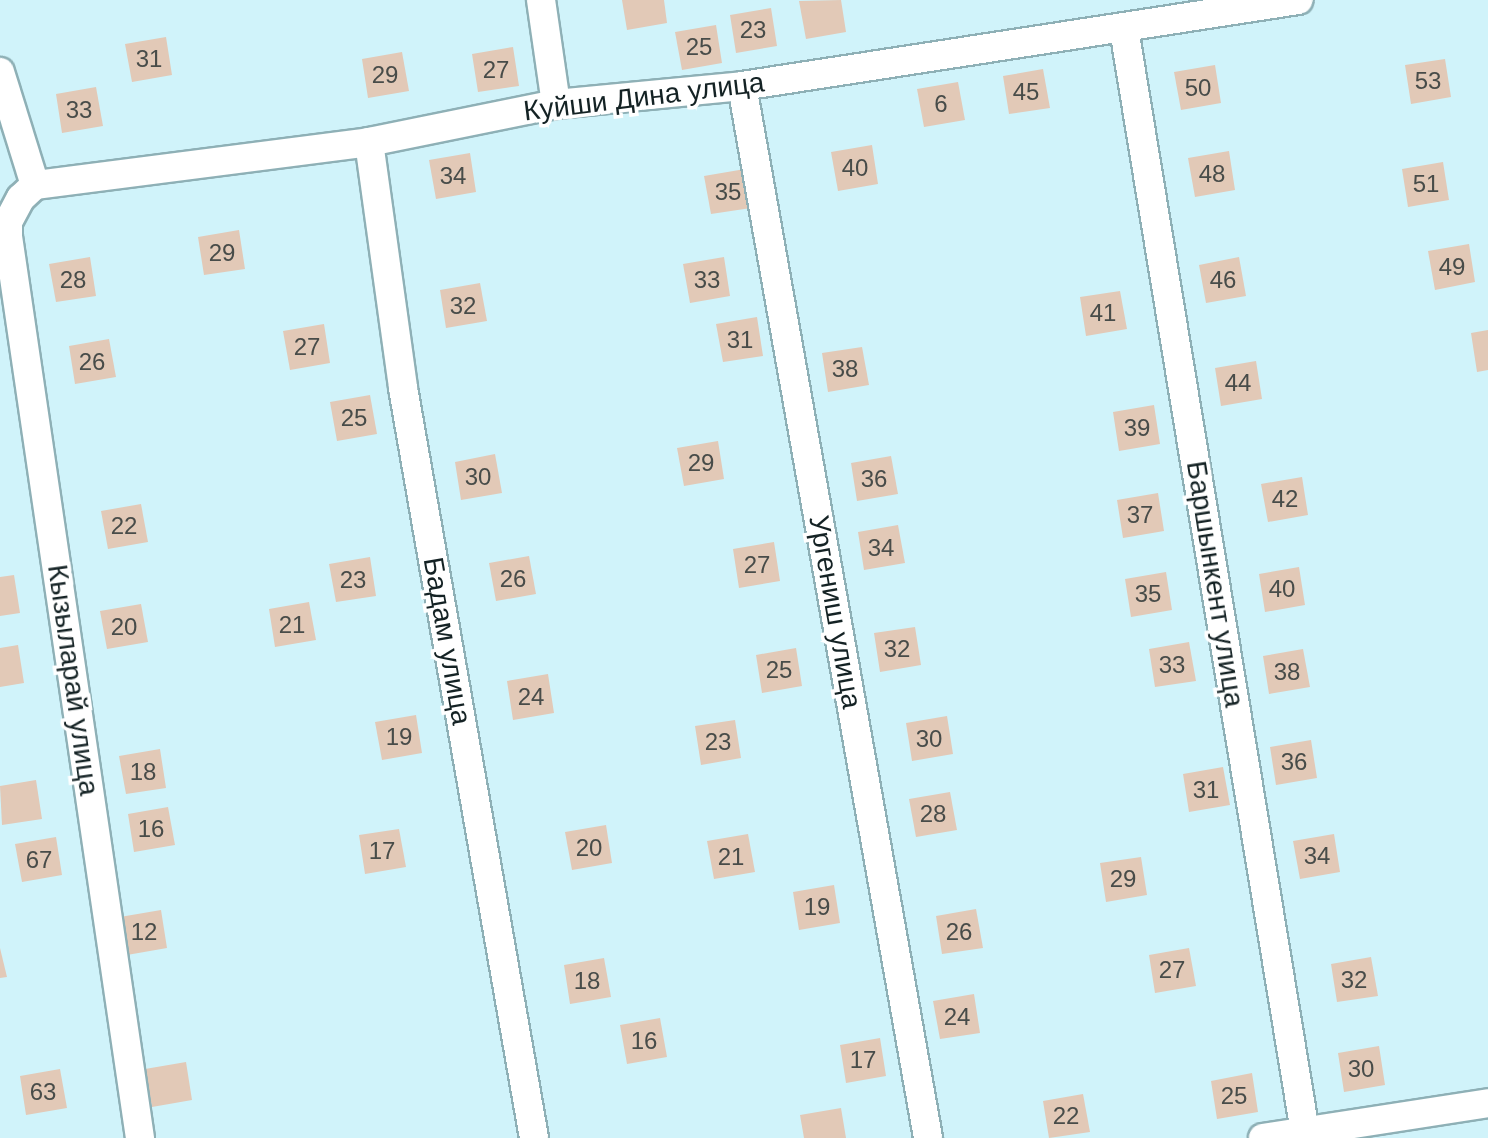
<!DOCTYPE html>
<html>
<head>
<meta charset="utf-8">
<style>
	body { margin:0 }
	#map { position:relative; width:1488px; height:1138px; overflow:hidden; background:#d0f3fa; font-family:Helvetica,sans-serif }
	div>[style] { position:absolute }
	.building>* { inset:0; background:#e2c9b7 }
	.roads { filter:drop-shadow(2px 0 #8eb0b6) drop-shadow(-2px 0 #8eb0b6) drop-shadow(0 2px #8eb0b6) drop-shadow(0 -2px #8eb0b6) }
	.minor>* { height:28px; margin:-14px; padding:0 14px; transform-origin:14px; border-radius:14px; background:#fff }
	span { translate:-50% -50%; white-space:nowrap; text-align:center; line-height:1.15; -webkit-text-stroke:7px #fff; paint-order:stroke }
	.number-label { font-size:24px; color:#484c49 }
	.number-label span { -webkit-text-stroke-width:0 }
	.street-label { font-size:28px; color:#142224 }
</style>
</head>
<body>
<div id="map">
	<div class="building">
		<div style="clip-path:polygon(622px 0,664px 0,667px 23px,627px 30px)"></div>
		<div style="clip-path:polygon(841px 0,846px 32px,806px 39px,799px 1px)"></div>
		<div style="clip-path:polygon(771px 8px,777px 46px,736px 53px,730px 15px)"></div>
		<div style="clip-path:polygon(716px 25px,722px 63px,682px 70px,675px 32px)"></div>
		<div style="clip-path:polygon(166px 37px,172px 75px,132px 82px,125px 44px)"></div>
		<div style="clip-path:polygon(513px 47px,519px 86px,478px 92px,472px 54px)"></div>
		<div style="clip-path:polygon(402px 52px,409px 91px,368px 98px,362px 59px)"></div>
		<div style="clip-path:polygon(1445px 59px,1451px 97px,1411px 104px,1405px 65px)"></div>
		<div style="clip-path:polygon(1215px 65px,1221px 103px,1181px 110px,1174px 72px)"></div>
		<div style="clip-path:polygon(1043px 69px,1050px 108px,1009px 114px,1003px 76px)"></div>
		<div style="clip-path:polygon(958px 82px,965px 120px,924px 127px,917px 89px)"></div>
		<div style="clip-path:polygon(96px 87px,103px 126px,62px 133px,56px 94px)"></div>
		<div style="clip-path:polygon(872px 145px,878px 184px,838px 191px,831px 152px)"></div>
		<div style="clip-path:polygon(1229px 151px,1235px 190px,1195px 197px,1188px 158px)"></div>
		<div style="clip-path:polygon(470px 153px,476px 192px,436px 199px,429px 160px)"></div>
		<div style="clip-path:polygon(1443px 162px,1449px 200px,1408px 207px,1402px 169px)"></div>
		<div style="clip-path:polygon(745px 169px,751px 208px,711px 214px,704px 176px)"></div>
		<div style="clip-path:polygon(239px 230px,245px 269px,204px 275px,198px 237px)"></div>
		<div style="clip-path:polygon(1469px 244px,1475px 282px,1435px 290px,1428px 251px)"></div>
		<div style="clip-path:polygon(90px 257px,96px 296px,56px 302px,49px 264px)"></div>
		<div style="clip-path:polygon(724px 257px,730px 296px,690px 303px,683px 264px)"></div>
		<div style="clip-path:polygon(1239px 257px,1246px 296px,1206px 303px,1199px 265px)"></div>
		<div style="clip-path:polygon(480px 283px,487px 321px,446px 328px,440px 290px)"></div>
		<div style="clip-path:polygon(1120px 291px,1127px 329px,1086px 336px,1080px 297px)"></div>
		<div style="clip-path:polygon(757px 317px,763px 356px,723px 362px,716px 324px)"></div>
		<div style="clip-path:polygon(324px 324px,330px 363px,290px 370px,283px 331px)"></div>
		<div style="clip-path:polygon(1488px 330px,1488px 370px,1477px 372px,1471px 333px)"></div>
		<div style="clip-path:polygon(109px 339px,116px 377px,75px 384px,69px 346px)"></div>
		<div style="clip-path:polygon(862px 347px,869px 385px,828px 392px,822px 353px)"></div>
		<div style="clip-path:polygon(1256px 361px,1262px 399px,1221px 406px,1215px 368px)"></div>
		<div style="clip-path:polygon(370px 395px,377px 434px,337px 441px,330px 402px)"></div>
		<div style="clip-path:polygon(1154px 405px,1160px 444px,1119px 451px,1113px 412px)"></div>
		<div style="clip-path:polygon(718px 441px,724px 479px,684px 486px,677px 448px)"></div>
		<div style="clip-path:polygon(495px 454px,502px 493px,461px 500px,455px 462px)"></div>
		<div style="clip-path:polygon(891px 456px,898px 494px,857px 501px,851px 463px)"></div>
		<div style="clip-path:polygon(1302px 477px,1308px 515px,1268px 522px,1261px 484px)"></div>
		<div style="clip-path:polygon(1158px 493px,1164px 531px,1123px 538px,1117px 500px)"></div>
		<div style="clip-path:polygon(141px 504px,148px 542px,108px 549px,101px 511px)"></div>
		<div style="clip-path:polygon(898px 525px,905px 563px,864px 570px,858px 532px)"></div>
		<div style="clip-path:polygon(774px 542px,780px 581px,739px 588px,733px 549px)"></div>
		<div style="clip-path:polygon(529px 556px,536px 594px,496px 601px,489px 563px)"></div>
		<div style="clip-path:polygon(370px 557px,376px 596px,336px 602px,329px 564px)"></div>
		<div style="clip-path:polygon(1299px 567px,1305px 605px,1265px 612px,1259px 574px)"></div>
		<div style="clip-path:polygon(1166px 572px,1172px 610px,1131px 617px,1125px 579px)"></div>
		<div style="clip-path:polygon(14px 575px,20px 613px,0 616px,0 577px)"></div>
		<div style="clip-path:polygon(309px 602px,316px 640px,275px 647px,269px 609px)"></div>
		<div style="clip-path:polygon(141px 604px,148px 642px,107px 649px,100px 611px)"></div>
		<div style="clip-path:polygon(915px 627px,921px 665px,880px 672px,874px 633px)"></div>
		<div style="clip-path:polygon(1189px 642px,1196px 681px,1155px 687px,1149px 649px)"></div>
		<div style="clip-path:polygon(18px 645px,24px 683px,0 687px,0 648px)"></div>
		<div style="clip-path:polygon(796px 648px,802px 686px,762px 693px,756px 655px)"></div>
		<div style="clip-path:polygon(1303px 649px,1310px 687px,1269px 694px,1263px 656px)"></div>
		<div style="clip-path:polygon(548px 674px,554px 713px,513px 720px,507px 681px)"></div>
		<div style="clip-path:polygon(416px 715px,422px 753px,382px 760px,375px 722px)"></div>
		<div style="clip-path:polygon(947px 716px,953px 754px,912px 761px,906px 723px)"></div>
		<div style="clip-path:polygon(735px 720px,741px 758px,701px 765px,695px 726px)"></div>
		<div style="clip-path:polygon(1311px 740px,1317px 778px,1276px 785px,1270px 747px)"></div>
		<div style="clip-path:polygon(160px 749px,166px 788px,126px 794px,119px 756px)"></div>
		<div style="clip-path:polygon(1223px 767px,1230px 805px,1189px 812px,1183px 774px)"></div>
		<div style="clip-path:polygon(36px 780px,42px 819px,2px 825px,0 786px)"></div>
		<div style="clip-path:polygon(950px 792px,957px 830px,916px 837px,909px 799px)"></div>
		<div style="clip-path:polygon(168px 807px,175px 845px,134px 852px,128px 814px)"></div>
		<div style="clip-path:polygon(606px 825px,612px 863px,572px 870px,565px 832px)"></div>
		<div style="clip-path:polygon(399px 829px,406px 867px,365px 874px,359px 835px)"></div>
		<div style="clip-path:polygon(748px 834px,755px 872px,714px 879px,707px 841px)"></div>
		<div style="clip-path:polygon(1334px 834px,1340px 872px,1300px 879px,1293px 841px)"></div>
		<div style="clip-path:polygon(56px 837px,62px 875px,22px 882px,15px 844px)"></div>
		<div style="clip-path:polygon(1141px 857px,1147px 895px,1106px 902px,1100px 863px)"></div>
		<div style="clip-path:polygon(834px 885px,840px 923px,799px 930px,793px 892px)"></div>
		<div style="clip-path:polygon(976px 909px,983px 948px,942px 954px,936px 916px)"></div>
		<div style="clip-path:polygon(161px 910px,167px 948px,127px 955px,120px 917px)"></div>
		<div style="clip-path:polygon(0 948px,7px 977px,0 978px)"></div>
		<div style="clip-path:polygon(1189px 948px,1196px 986px,1155px 993px,1149px 955px)"></div>
		<div style="clip-path:polygon(1371px 957px,1378px 996px,1337px 1002px,1331px 964px)"></div>
		<div style="clip-path:polygon(604px 958px,611px 997px,570px 1004px,564px 965px)"></div>
		<div style="clip-path:polygon(974px 994px,980px 1033px,940px 1039px,933px 1001px)"></div>
		<div style="clip-path:polygon(660px 1018px,667px 1057px,627px 1064px,620px 1025px)"></div>
		<div style="clip-path:polygon(880px 1038px,886px 1076px,846px 1083px,840px 1045px)"></div>
		<div style="clip-path:polygon(1379px 1046px,1385px 1085px,1344px 1092px,1338px 1053px)"></div>
		<div style="clip-path:polygon(186px 1062px,192px 1100px,152px 1107px,145px 1069px)"></div>
		<div style="clip-path:polygon(60px 1069px,67px 1108px,26px 1115px,20px 1076px)"></div>
		<div style="clip-path:polygon(1252px 1073px,1258px 1112px,1217px 1119px,1211px 1081px)"></div>
		<div style="clip-path:polygon(1083px 1094px,1090px 1132px,1049px 1138px,1043px 1101px)"></div>
		<div style="clip-path:polygon(841px 1108px,846px 1138px,804px 1138px,800px 1115px)"></div>
	</div>
	<div class="roads">
		<div class="minor">
			<div style="left:541px;top:0;width:105px;rotate:81.8deg"></div>
			<div style="left:1124px;top:29px;width:1124px;rotate:80.68deg"></div>
			<div style="left:0;top:72px;width:118px;rotate:72.8deg"></div>
			<div style="left:742px;top:86px;width:1068px;rotate:79.97deg"></div>
			<div style="left:369px;top:142px;width:248px;rotate:82.1deg"></div>
			<div style="left:403px;top:388px;width:761px;rotate:80.09deg"></div>
			<div style="left:140px;top:1138px;width:912px;rotate:-98.33deg"></div>
			<div style="left:8px;top:236px;width:14px;rotate:-90deg"></div>
			<div style="left:8px;top:222px;width:27px;rotate:-62deg"></div>
			<div style="left:21px;top:198px;width:19px;rotate:-43deg"></div>
			<div style="left:35px;top:185px;width:337px;rotate:-7.3deg"></div>
			<div style="left:369px;top:142px;width:191px;rotate:-11.5deg"></div>
			<div style="left:556px;top:104px;width:187px;rotate:-5.5deg"></div>
			<div style="left:742px;top:86px;width:563px;rotate:-8.79deg"></div>
			<div style="left:1263px;top:1138px;width:228px;rotate:-8.8deg"></div>
		</div>
	</div>
	<div class="number-label">
		<span style="left:753px;top:30px">23</span>
		<span style="left:699px;top:47px">25</span>
		<span style="left:149px;top:59px">31</span>
		<span style="left:496px;top:70px">27</span>
		<span style="left:385px;top:75px">29</span>
		<span style="left:1428px;top:81px">53</span>
		<span style="left:1198px;top:88px">50</span>
		<span style="left:1026px;top:92px">45</span>
		<span style="left:941px;top:104px">6</span>
		<span style="left:79px;top:110px">33</span>
		<span style="left:855px;top:168px">40</span>
		<span style="left:1212px;top:174px">48</span>
		<span style="left:453px;top:176px">34</span>
		<span style="left:1426px;top:184px">51</span>
		<span style="left:728px;top:192px">35</span>
		<span style="left:222px;top:253px">29</span>
		<span style="left:1452px;top:267px">49</span>
		<span style="left:73px;top:280px">28</span>
		<span style="left:707px;top:280px">33</span>
		<span style="left:1223px;top:280px">46</span>
		<span style="left:463px;top:306px">32</span>
		<span style="left:1103px;top:313px">41</span>
		<span style="left:740px;top:340px">31</span>
		<span style="left:307px;top:347px">27</span>
		<span style="left:92px;top:362px">26</span>
		<span style="left:845px;top:369px">38</span>
		<span style="left:1238px;top:383px">44</span>
		<span style="left:354px;top:418px">25</span>
		<span style="left:1137px;top:428px">39</span>
		<span style="left:701px;top:463px">29</span>
		<span style="left:478px;top:477px">30</span>
		<span style="left:874px;top:479px">36</span>
		<span style="left:1285px;top:499px">42</span>
		<span style="left:1140px;top:515px">37</span>
		<span style="left:124px;top:526px">22</span>
		<span style="left:881px;top:548px">34</span>
		<span style="left:757px;top:565px">27</span>
		<span style="left:513px;top:579px">26</span>
		<span style="left:353px;top:580px">23</span>
		<span style="left:1282px;top:589px">40</span>
		<span style="left:1148px;top:594px">35</span>
		<span style="left:292px;top:625px">21</span>
		<span style="left:124px;top:627px">20</span>
		<span style="left:897px;top:649px">32</span>
		<span style="left:1172px;top:665px">33</span>
		<span style="left:779px;top:670px">25</span>
		<span style="left:1287px;top:672px">38</span>
		<span style="left:531px;top:697px">24</span>
		<span style="left:399px;top:737px">19</span>
		<span style="left:929px;top:739px">30</span>
		<span style="left:718px;top:742px">23</span>
		<span style="left:1294px;top:762px">36</span>
		<span style="left:143px;top:772px">18</span>
		<span style="left:1206px;top:790px">31</span>
		<span style="left:933px;top:814px">28</span>
		<span style="left:151px;top:829px">16</span>
		<span style="left:589px;top:848px">20</span>
		<span style="left:382px;top:851px">17</span>
		<span style="left:1317px;top:856px">34</span>
		<span style="left:731px;top:857px">21</span>
		<span style="left:39px;top:860px">67</span>
		<span style="left:1123px;top:879px">29</span>
		<span style="left:817px;top:907px">19</span>
		<span style="left:144px;top:932px">12</span>
		<span style="left:959px;top:932px">26</span>
		<span style="left:1172px;top:970px">27</span>
		<span style="left:1354px;top:980px">32</span>
		<span style="left:587px;top:981px">18</span>
		<span style="left:957px;top:1017px">24</span>
		<span style="left:644px;top:1041px">16</span>
		<span style="left:863px;top:1060px">17</span>
		<span style="left:1361px;top:1069px">30</span>
		<span style="left:43px;top:1092px">63</span>
		<span style="left:1234px;top:1096px">25</span>
		<span style="left:1066px;top:1116px">22</span>
	</div>
	<div class="street-label">
		<span style="left:644px;top:97px;rotate:-7deg">Куйши Дина улица</span>
		<span style="left:1215px;top:584px;rotate:81deg">Баршынкент улица</span>
		<span style="left:835px;top:612px;rotate:80deg">Ургениш улица</span>
		<span style="left:447px;top:641px;rotate:80deg">Бадам улица</span>
		<span style="left:73px;top:680px;rotate:82deg">Кызыларай улица</span>
	</div>
</div>
</body>
</html>
